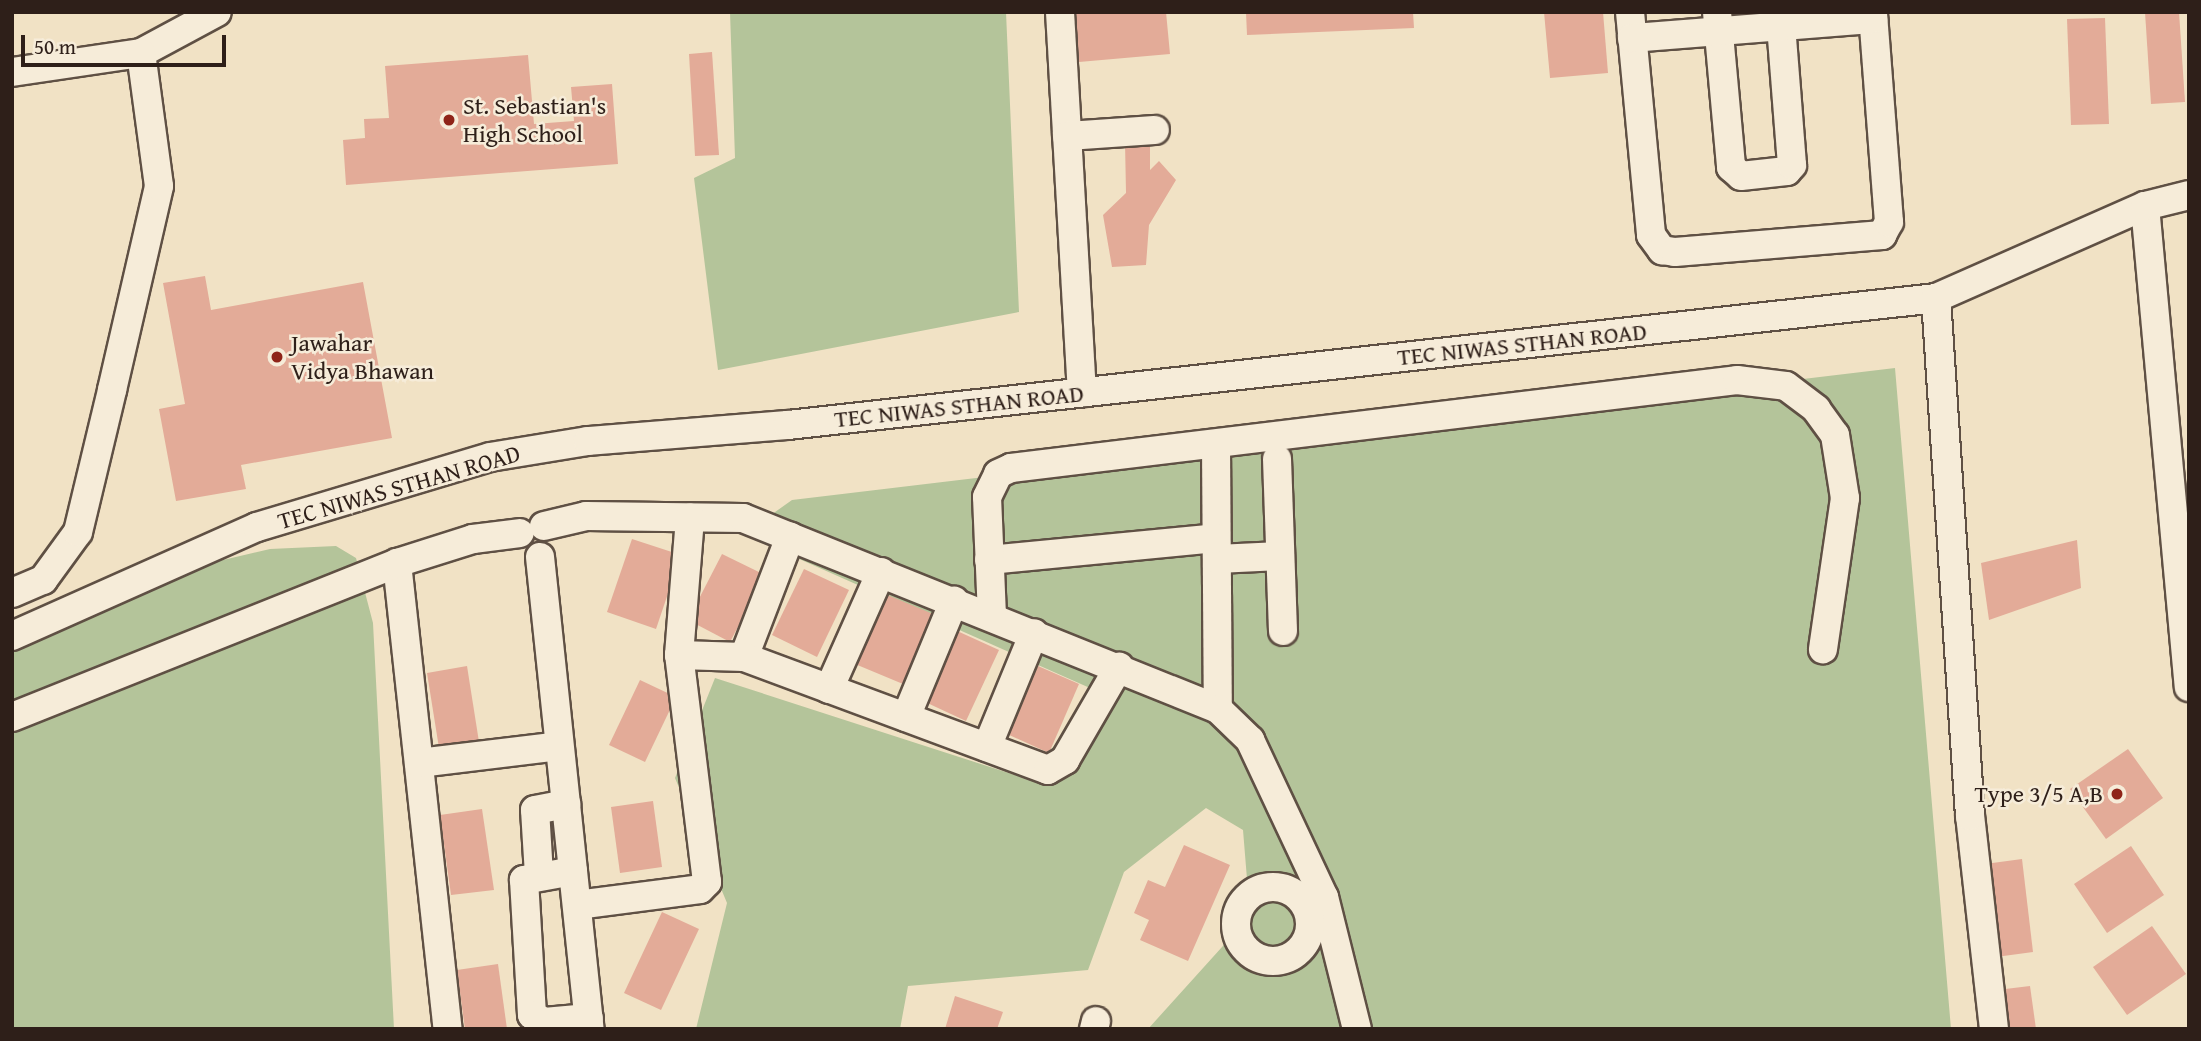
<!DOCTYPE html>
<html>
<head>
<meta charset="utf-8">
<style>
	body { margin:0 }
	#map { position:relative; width:2201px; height:1041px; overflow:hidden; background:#f1e2c5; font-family:"Gentium Book Plus",serif }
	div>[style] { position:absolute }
	.green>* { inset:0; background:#b4c49a }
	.building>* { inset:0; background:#e3ab98 }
	.roads { filter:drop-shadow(2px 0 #5f5044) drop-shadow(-2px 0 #5f5044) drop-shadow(0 2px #5f5044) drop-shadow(0 -2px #5f5044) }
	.minor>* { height:28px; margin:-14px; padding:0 14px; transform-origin:14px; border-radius:14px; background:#f6ecd9 }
	.minor>.ring { margin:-14px; padding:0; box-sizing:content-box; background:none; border:28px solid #f6ecd9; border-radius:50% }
	.dots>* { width:19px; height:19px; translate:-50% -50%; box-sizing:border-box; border:4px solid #f6ecd9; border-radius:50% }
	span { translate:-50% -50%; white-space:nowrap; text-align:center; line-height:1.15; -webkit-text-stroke:5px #f6ecd9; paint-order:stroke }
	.poi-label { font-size:24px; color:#2e1f19 }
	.left { translate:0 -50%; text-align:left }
	.right { translate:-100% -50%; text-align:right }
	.street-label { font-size:24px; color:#2e1f19 }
	.frame { position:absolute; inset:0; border:14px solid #2e1f19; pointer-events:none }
	.scale { position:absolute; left:21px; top:35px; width:205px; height:32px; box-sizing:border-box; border:4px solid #2e1f19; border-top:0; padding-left:9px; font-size:21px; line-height:24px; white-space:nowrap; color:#2e1f19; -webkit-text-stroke:5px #f6ecd9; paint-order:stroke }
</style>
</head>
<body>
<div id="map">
	<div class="green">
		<div style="clip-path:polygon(730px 12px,1006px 12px,1019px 312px,718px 370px,694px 178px,735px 158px)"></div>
		<div style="clip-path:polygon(1895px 368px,1951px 1029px,1148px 1029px,1250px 916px,1243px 830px,1206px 808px,1124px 872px,1088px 970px,908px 986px,900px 1029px,696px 1029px,727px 903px,675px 778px,715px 678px,1021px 777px,1108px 696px,788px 554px,761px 522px,792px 500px)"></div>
		<div style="clip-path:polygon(336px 546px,356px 558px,373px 623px,394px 1029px,12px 1029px,12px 620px,61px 613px,142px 579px,270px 549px)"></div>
	</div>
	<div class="building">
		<div style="clip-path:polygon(1074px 12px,1166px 12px,1170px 54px,1079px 62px)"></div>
		<div style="clip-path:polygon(1246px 12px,1413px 12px,1414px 28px,1247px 35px)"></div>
		<div style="clip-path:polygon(1544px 12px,1603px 12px,1608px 73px,1550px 78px)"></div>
		<div style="clip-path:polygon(2145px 12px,2179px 12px,2185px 102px,2151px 104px)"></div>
		<div style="clip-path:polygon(2105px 18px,2109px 124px,2071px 125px,2067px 19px)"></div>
		<div style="clip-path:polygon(712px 52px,719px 155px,695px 156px,689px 54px)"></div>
		<div style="clip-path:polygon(528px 55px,534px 124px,574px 121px,571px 87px,612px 84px,618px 164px,346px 185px,343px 140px,365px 138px,364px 119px,389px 118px,385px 66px)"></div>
		<div style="clip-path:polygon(1150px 141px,1150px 170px,1159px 161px,1176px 180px,1149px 225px,1146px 265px,1112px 267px,1103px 215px,1126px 193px,1125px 142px)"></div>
		<div style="clip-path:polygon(205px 276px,211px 310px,363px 282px,392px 438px,241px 465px,246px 489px,176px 501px,159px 409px,185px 404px,163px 283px)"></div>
		<div style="clip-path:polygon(632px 539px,681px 555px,656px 629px,607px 612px)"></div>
		<div style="clip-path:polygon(2077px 540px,2081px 588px,1989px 620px,1981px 563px)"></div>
		<div style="clip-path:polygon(722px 554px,765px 575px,730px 642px,688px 620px)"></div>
		<div style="clip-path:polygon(804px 569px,849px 590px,817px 657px,772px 635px)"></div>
		<div style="clip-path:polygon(885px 594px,933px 614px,903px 684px,855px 664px)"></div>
		<div style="clip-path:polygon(955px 630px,999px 650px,966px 721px,923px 701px)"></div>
		<div style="clip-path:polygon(467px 666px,479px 742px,439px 748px,427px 673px)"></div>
		<div style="clip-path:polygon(1038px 666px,1079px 684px,1049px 753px,1007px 734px)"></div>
		<div style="clip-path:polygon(640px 680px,676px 697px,645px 762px,609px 745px)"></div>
		<div style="clip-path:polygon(2128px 749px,2163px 798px,2106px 839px,2070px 789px)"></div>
		<div style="clip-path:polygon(653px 801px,662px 867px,620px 873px,611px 807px)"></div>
		<div style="clip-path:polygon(482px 809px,494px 890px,451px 895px,440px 815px)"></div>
		<div style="clip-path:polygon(1184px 845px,1230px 865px,1188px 961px,1140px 940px,1149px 920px,1134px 913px,1148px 880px,1165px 887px)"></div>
		<div style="clip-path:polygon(2131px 846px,2164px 895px,2107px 933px,2074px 884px)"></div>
		<div style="clip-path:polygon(2022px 859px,2033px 952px,1996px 957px,1985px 864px)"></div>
		<div style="clip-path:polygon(662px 912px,699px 929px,661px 1010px,624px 993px)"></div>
		<div style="clip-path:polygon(2152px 926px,2186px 974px,2127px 1015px,2093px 967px)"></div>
		<div style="clip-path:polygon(498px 964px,507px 1029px,465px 1029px,457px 970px)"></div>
		<div style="clip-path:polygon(2030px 986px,2036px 1029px,2002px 1029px,1997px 990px)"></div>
		<div style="clip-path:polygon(955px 996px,1003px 1012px,997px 1029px,945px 1029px)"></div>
	</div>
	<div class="roads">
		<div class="minor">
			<div style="left:1060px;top:12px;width:381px;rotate:86.7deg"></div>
			<div style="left:1630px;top:12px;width:224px;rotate:84.6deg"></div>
			<div style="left:1651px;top:235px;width:19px;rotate:54deg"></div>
			<div style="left:1662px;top:250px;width:13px;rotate:9deg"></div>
			<div style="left:1675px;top:252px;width:208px;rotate:-4.7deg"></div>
			<div style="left:1882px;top:235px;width:15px;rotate:-62deg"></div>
			<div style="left:1889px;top:222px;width:211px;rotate:-94.4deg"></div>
			<div style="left:1717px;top:12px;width:156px;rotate:84.8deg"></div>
			<div style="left:1731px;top:167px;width:13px;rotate:42deg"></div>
			<div style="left:1741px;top:176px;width:46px;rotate:-6.2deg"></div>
			<div style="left:1787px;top:171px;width:8px;rotate:-50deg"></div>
			<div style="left:1792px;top:165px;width:153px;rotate:-94.5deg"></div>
			<div style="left:1632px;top:38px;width:242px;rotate:-4.5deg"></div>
			<div style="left:12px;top:72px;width:130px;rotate:-8.4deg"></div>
			<div style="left:141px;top:53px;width:86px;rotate:-28.3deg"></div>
			<div style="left:1067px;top:136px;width:88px;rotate:-3.9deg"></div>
			<div style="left:2145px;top:206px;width:483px;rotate:84.8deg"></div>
			<div style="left:1216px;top:446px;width:263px;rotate:89.6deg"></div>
			<div style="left:1277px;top:459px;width:172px;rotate:88deg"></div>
			<div style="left:544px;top:526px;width:43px;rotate:-13.4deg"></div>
			<div style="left:586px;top:516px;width:157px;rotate:0.7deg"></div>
			<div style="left:743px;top:518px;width:512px;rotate:21.91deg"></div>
			<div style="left:1218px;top:709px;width:45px;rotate:44.1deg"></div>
			<div style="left:1250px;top:740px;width:174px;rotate:64.8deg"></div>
			<div style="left:1324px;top:897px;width:136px;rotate:76deg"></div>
			<div style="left:540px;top:557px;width:475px;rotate:84deg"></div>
			<div style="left:1217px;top:559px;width:63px;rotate:-2.7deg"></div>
			<div style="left:989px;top:560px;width:228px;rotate:-5.5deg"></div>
			<div style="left:397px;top:563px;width:469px;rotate:83.8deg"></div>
			<div style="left:12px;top:593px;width:34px;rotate:-23deg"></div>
			<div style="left:43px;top:580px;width:59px;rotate:-53.9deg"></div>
			<div style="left:78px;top:532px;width:146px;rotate:-76.5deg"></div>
			<div style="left:112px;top:390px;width:209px;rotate:-77deg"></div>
			<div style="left:159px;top:186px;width:134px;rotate:-97.7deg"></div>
			<div style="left:992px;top:616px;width:119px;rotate:-92.4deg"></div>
			<div style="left:987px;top:497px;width:25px;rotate:-64deg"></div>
			<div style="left:998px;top:474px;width:14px;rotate:-25deg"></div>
			<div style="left:1011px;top:468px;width:731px;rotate:-6.91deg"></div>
			<div style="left:1737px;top:380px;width:49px;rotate:7deg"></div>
			<div style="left:1786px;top:386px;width:38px;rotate:37deg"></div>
			<div style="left:1816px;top:409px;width:32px;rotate:54deg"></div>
			<div style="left:1835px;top:435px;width:64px;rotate:81deg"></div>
			<div style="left:1845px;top:498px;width:153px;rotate:98.3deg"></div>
			<div style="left:12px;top:636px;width:268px;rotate:-24deg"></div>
			<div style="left:257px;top:527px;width:243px;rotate:-16.7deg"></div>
			<div style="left:490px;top:457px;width:99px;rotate:-9.3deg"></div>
			<div style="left:588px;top:441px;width:201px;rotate:-4.6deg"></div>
			<div style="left:788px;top:425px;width:1155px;rotate:-6.31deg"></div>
			<div style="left:679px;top:655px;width:138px;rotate:-85.4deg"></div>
			<div style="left:744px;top:657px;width:129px;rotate:-69deg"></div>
			<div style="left:829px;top:689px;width:128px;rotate:-66deg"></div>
			<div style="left:12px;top:717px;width:415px;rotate:-21.8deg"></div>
			<div style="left:397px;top:563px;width:80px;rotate:-17.5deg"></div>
			<div style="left:473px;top:539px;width:47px;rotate:-7.3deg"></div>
			<div style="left:906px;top:717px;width:126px;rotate:-67.5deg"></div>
			<div style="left:987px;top:747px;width:123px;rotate:-67.6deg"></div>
			<div style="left:419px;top:763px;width:141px;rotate:-6.9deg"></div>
			<div style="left:573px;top:871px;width:50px;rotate:169.6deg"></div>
			<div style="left:524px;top:880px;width:135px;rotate:86.6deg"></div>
			<div style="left:532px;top:1015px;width:14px;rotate:30deg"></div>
			<div style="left:544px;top:1022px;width:45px;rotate:-5.1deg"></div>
			<div style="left:539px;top:875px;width:65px;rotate:-93.5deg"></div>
			<div style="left:535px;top:810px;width:32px;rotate:-11deg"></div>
			<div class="ring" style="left:1236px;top:887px;width:46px;height:46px"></div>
			<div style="left:577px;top:905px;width:124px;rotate:-7.4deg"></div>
			<div style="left:700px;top:889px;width:10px;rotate:-45deg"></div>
			<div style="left:707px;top:882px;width:229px;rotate:-97deg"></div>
			<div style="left:679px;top:655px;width:65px;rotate:1.8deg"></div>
			<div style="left:744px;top:657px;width:324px;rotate:20.4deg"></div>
			<div style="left:1048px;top:770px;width:20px;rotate:-30deg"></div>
			<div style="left:1065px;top:760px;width:108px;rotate:-59.9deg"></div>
			<div style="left:1094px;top:1029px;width:8px;rotate:-76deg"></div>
			<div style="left:1994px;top:1029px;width:214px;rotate:-96.4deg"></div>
			<div style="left:1970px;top:816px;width:519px;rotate:-93.76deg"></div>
			<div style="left:1936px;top:298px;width:228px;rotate:-23.8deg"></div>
			<div style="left:2145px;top:206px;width:45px;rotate:-14deg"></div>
		</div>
	</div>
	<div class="dots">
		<div style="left:449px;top:120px;background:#8f2418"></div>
		<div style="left:277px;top:357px;background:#8f2418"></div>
		<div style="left:2117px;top:794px;background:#8f2418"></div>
	</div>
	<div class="poi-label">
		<span class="left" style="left:463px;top:120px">St. Sebastian's<br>High School</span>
		<span class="left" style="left:291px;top:357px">Jawahar<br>Vidya Bhawan</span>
		<span class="right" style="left:2103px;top:794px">Type 3/5 A,B</span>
	</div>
	<div class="street-label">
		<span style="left:1522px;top:344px;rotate:-6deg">TEC NIWAS STHAN ROAD</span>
		<span style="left:959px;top:406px;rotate:-6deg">TEC NIWAS STHAN ROAD</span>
		<span style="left:399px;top:487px;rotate:-16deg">TEC NIWAS STHAN ROAD</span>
	</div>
	<div class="frame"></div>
	<div class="scale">50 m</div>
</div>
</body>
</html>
